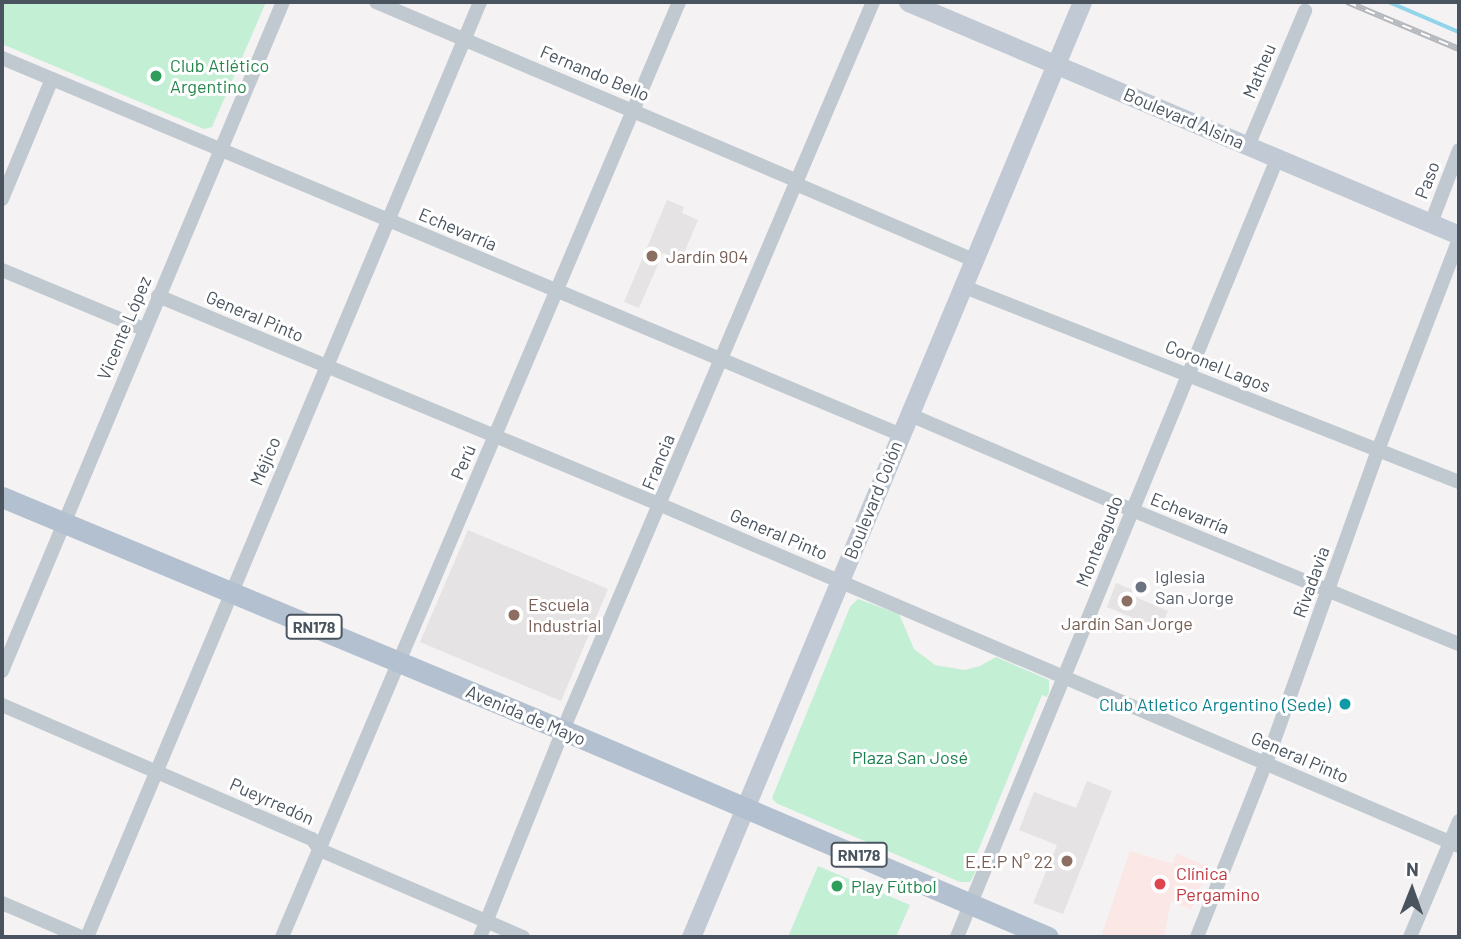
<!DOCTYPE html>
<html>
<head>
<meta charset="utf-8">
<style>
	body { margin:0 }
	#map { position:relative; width:1461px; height:939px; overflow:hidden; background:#f4f2f2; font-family:Barlow,sans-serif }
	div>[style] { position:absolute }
	.education>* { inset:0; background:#e5e3e4 }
	.medical>* { inset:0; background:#fbe7e5 }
	.green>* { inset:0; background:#c3efd5 }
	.stream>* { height:3.5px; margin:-1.75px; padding:0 1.75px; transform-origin:1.75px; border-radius:1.75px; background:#92d5ea }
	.minor>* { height:14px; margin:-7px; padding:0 7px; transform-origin:7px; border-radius:7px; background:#c0c9d0 }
	.secondary>* { height:19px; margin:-9.5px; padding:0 9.5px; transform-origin:9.5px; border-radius:9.5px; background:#c1cad4 }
	.primary>* { height:21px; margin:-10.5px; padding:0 10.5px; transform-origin:10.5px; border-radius:10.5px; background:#b3c0cf }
	.rail>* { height:6px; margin-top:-3px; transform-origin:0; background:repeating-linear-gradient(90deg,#fff 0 10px,#b4b7bc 0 20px); box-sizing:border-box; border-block:2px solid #b4b7bc }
	.dots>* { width:19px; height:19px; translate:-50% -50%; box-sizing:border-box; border:4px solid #fff; border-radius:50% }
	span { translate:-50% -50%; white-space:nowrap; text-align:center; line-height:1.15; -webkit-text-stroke:6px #fff; paint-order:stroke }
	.shield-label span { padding:2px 5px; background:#fff; border:2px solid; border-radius:5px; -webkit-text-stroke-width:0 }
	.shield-label { font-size:16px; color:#4a545f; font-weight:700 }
	.leisure-label { font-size:18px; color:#27864d }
	.left { translate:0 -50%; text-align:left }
	.street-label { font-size:18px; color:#4a545f }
	.education-label { font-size:18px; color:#785e54 }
	.right { translate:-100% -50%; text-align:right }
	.worship-label { font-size:18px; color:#5b616d }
	.culture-label { font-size:18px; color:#0d838f }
	.park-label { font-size:18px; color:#1b8050 }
	.health-label { font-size:18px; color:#be3a42 }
	.frame { position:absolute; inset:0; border:4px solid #4a545f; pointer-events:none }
	.north { position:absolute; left:1377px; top:855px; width:70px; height:70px; -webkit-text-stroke:5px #fff; paint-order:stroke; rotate:1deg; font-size:19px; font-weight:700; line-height:28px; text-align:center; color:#4a545f }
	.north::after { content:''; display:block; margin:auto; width:24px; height:32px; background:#4a545f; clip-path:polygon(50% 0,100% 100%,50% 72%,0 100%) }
</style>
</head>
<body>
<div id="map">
	<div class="education">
		<div style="clip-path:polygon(667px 200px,684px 207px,682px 213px,698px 220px,681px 260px,663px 253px,639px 308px,624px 302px)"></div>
		<div style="clip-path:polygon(468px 530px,608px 589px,561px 701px,420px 642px)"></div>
		<div style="clip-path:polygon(1116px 583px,1133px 590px,1131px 595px,1168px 611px,1160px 629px,1107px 607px)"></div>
		<div style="clip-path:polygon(1087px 781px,1112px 791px,1063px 914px,1033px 903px,1057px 845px,1019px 830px,1034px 792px,1076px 808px)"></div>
	</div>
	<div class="medical">
		<div style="clip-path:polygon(1130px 851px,1173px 864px,1176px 853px,1208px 867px,1191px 910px,1171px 901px,1164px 937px,1101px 937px)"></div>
	</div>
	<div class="green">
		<div style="clip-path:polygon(2px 2px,266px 2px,212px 127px,204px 129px,2px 44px)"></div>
		<div style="clip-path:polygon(858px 599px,899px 614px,914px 649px,935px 665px,965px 670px,980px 666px,996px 657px,1049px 680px,1049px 692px,1047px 697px,1042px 695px,971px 868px,976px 871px,970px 882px,960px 882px,776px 803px,772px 798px,850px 607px)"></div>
		<div style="clip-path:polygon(818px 866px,910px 905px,896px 937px,788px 937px)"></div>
	</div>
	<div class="stream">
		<div style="left:1389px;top:2px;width:76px;rotate:23.2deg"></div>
	</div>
	<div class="minor">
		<div style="left:376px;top:2px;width:458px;rotate:23deg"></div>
		<div style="left:2px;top:58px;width:973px;rotate:22.74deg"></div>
		<div style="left:1248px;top:146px;width:147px;rotate:-67.1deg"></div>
		<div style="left:796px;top:184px;width:193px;rotate:23.2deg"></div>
		<div style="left:2px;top:199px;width:130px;rotate:-67.4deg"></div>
		<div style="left:1431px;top:223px;width:78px;rotate:-69deg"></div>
		<div style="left:2px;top:270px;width:154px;rotate:22.6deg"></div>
		<div style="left:962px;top:286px;width:534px;rotate:21.52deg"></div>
		<div style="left:158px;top:296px;width:545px;rotate:22.56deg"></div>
		<div style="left:661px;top:505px;width:868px;rotate:23.14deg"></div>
		<div style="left:908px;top:414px;width:244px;rotate:23.2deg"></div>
		<div style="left:1132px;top:510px;width:353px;rotate:22.3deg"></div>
		<div style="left:2px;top:671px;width:726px;rotate:-67.22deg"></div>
		<div style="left:2px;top:705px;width:338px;rotate:23.4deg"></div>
		<div style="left:312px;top:839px;width:14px;rotate:54deg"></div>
		<div style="left:320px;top:850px;width:221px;rotate:23.2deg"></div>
		<div style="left:2px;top:903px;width:86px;rotate:23.3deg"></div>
		<div style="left:87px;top:937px;width:1014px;rotate:-67.2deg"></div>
		<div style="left:282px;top:937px;width:1016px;rotate:-66.99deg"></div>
		<div style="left:480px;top:937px;width:244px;rotate:-68.1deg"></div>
		<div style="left:571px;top:711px;width:771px;rotate:-66.93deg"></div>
		<div style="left:957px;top:937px;width:841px;rotate:-67.64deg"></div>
		<div style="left:1197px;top:937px;width:187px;rotate:-68.4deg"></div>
		<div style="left:1266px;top:763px;width:332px;rotate:-70.3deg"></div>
		<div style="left:1378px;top:450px;width:226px;rotate:-69deg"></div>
		<div style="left:1410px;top:937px;width:126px;rotate:-67.1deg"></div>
	</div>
	<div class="secondary">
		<div style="left:908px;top:2px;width:598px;rotate:22.92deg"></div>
		<div style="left:691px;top:937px;width:1013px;rotate:-67.31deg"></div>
	</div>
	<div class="primary">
		<div style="left:2px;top:497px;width:610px;rotate:22.57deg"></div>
		<div style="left:565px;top:731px;width:525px;rotate:23.1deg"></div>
	</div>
	<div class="rail">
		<div style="left:1347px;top:2px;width:121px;rotate:22.8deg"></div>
	</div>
	<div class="dots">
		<div style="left:156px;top:76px;background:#2e9e5b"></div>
		<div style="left:652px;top:256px;background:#8d6e63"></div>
		<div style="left:1141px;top:587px;background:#6b7280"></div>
		<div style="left:1127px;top:601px;background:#8d6e63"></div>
		<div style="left:514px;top:615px;background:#8d6e63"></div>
		<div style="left:1345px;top:704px;background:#0f9aa8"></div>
		<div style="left:1067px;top:861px;background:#8d6e63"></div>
		<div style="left:1160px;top:884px;background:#e0444e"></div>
		<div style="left:837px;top:886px;background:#2e9e5b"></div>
	</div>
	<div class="shield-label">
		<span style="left:314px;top:627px">RN178</span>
		<span style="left:859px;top:855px">RN178</span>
	</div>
	<div class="leisure-label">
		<span class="left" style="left:170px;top:76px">Club Atlético<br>Argentino</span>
		<span class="left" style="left:851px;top:886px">Play Fútbol</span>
	</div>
	<div class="street-label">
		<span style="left:1259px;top:71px;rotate:-67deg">Matheu</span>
		<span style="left:595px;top:73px;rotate:23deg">Fernando Bello</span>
		<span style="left:1184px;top:118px;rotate:23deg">Boulevard Alsina</span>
		<span style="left:1427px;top:180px;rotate:-69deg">Paso</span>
		<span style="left:458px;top:229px;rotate:23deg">Echevarría</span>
		<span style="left:255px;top:316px;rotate:23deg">General Pinto</span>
		<span style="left:124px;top:328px;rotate:-67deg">Vicente López</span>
		<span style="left:1218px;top:366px;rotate:22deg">Coronel Lagos</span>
		<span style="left:265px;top:461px;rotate:-67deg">Méjico</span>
		<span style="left:463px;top:462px;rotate:-67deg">Perú</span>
		<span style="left:658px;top:462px;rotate:-68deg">Francia</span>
		<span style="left:873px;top:500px;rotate:-68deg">Boulevard Colón</span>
		<span style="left:1190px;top:513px;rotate:22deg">Echevarría</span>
		<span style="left:779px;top:534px;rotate:23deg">General Pinto</span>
		<span style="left:1099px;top:541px;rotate:-68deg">Monteagudo</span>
		<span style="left:1311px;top:582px;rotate:-70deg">Rivadavia</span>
		<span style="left:526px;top:715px;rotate:23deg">Avenida de Mayo</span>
		<span style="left:1300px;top:757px;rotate:23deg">General Pinto</span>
		<span style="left:272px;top:801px;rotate:24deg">Pueyrredón</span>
	</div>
	<div class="education-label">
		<span class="left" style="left:666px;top:256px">Jardín 904</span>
		<span class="left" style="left:528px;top:615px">Escuela<br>Industrial</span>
		<span style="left:1127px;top:623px">Jardín San Jorge</span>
		<span class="right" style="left:1053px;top:861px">E.E.P N° 22</span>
	</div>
	<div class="worship-label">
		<span class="left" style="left:1155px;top:587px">Iglesia<br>San Jorge</span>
	</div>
	<div class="culture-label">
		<span class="right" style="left:1331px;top:704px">Club Atletico Argentino (Sede)</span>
	</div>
	<div class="park-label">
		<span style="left:910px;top:757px">Plaza San José</span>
	</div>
	<div class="health-label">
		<span class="left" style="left:1176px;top:884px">Clínica<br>Pergamino</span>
	</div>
	<div class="frame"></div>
	<div class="north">N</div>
</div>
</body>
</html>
